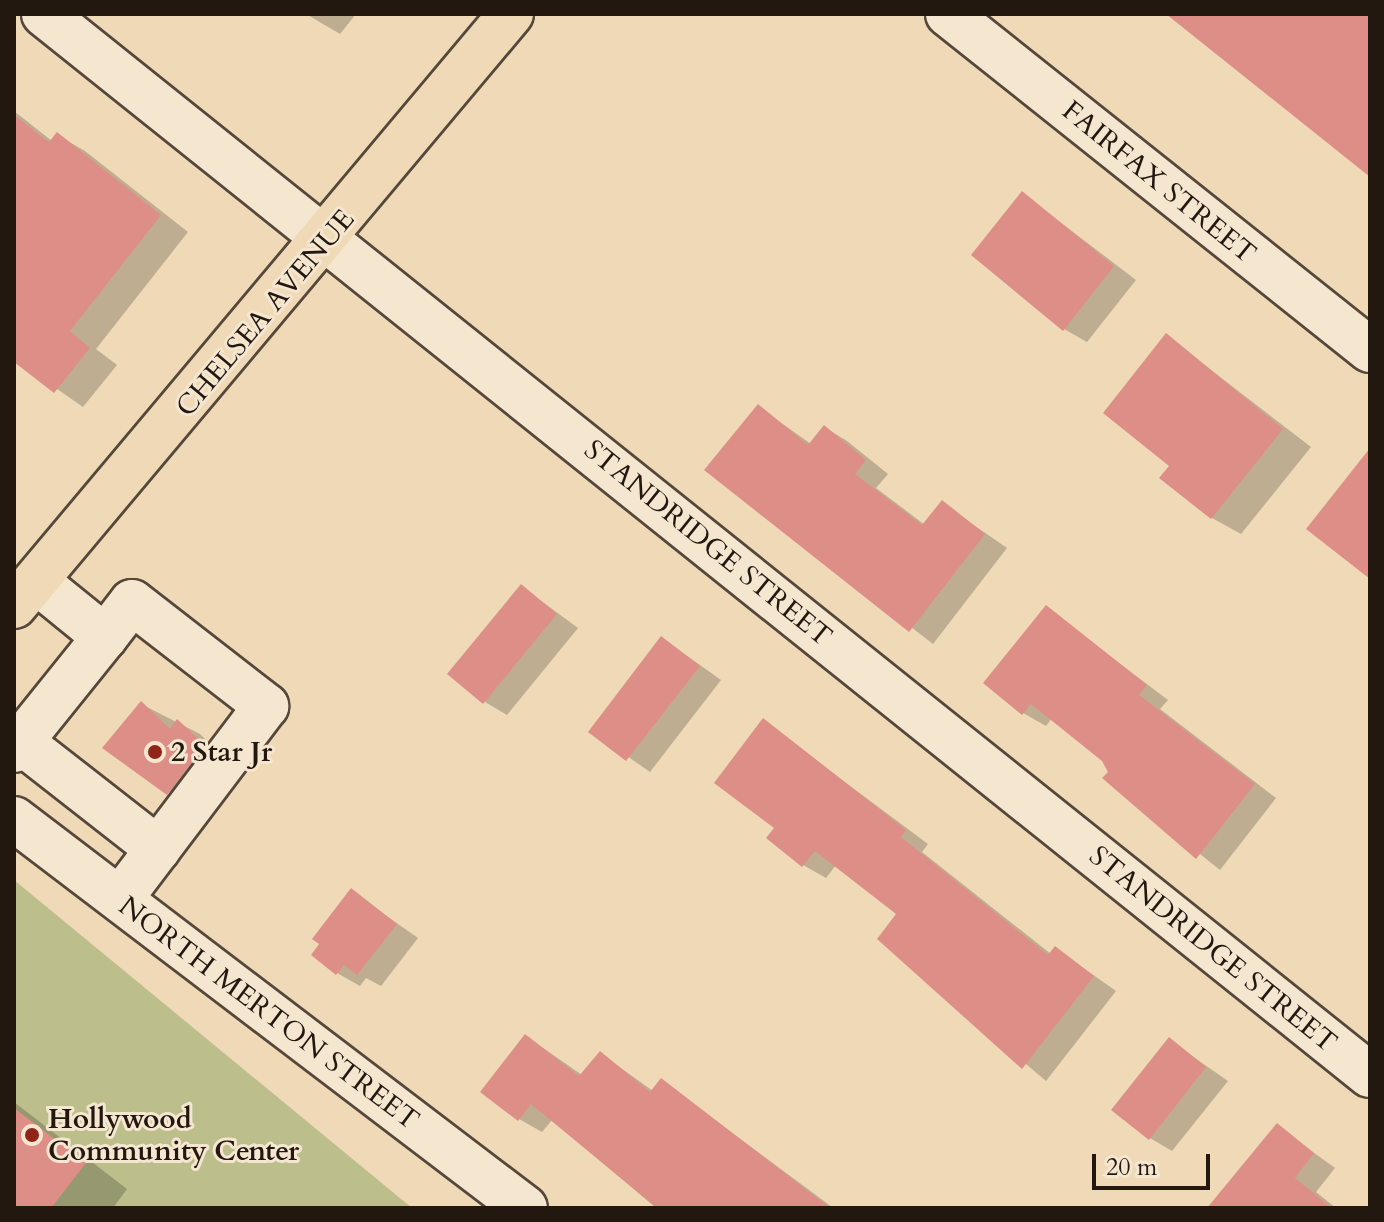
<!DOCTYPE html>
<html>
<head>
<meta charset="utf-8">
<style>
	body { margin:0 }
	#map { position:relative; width:1384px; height:1222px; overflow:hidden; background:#efd9b6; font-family:Cardo,serif }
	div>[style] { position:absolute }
	.green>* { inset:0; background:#bcbe8c }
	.shadow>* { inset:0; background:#0003 }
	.building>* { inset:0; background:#dd8f87 }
	.roads { filter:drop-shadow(2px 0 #55483a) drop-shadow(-2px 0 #55483a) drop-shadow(0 2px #55483a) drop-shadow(0 -2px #55483a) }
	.minor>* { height:44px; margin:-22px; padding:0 22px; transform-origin:22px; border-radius:22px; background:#f5e6d0 }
	.major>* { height:44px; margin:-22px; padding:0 22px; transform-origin:22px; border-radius:22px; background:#efd9b6 }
	.dots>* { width:22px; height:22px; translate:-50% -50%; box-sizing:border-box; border:4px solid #f5e6d0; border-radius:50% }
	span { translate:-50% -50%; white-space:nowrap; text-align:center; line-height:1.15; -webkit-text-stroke:6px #f5e6d0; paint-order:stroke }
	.street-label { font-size:28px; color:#221810 }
	.poi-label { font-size:28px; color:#221810; font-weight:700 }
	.left { translate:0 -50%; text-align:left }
	.frame { position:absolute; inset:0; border:16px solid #221810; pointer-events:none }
	.scale { position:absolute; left:1092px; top:1154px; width:118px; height:36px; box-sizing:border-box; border:4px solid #221810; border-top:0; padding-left:10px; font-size:24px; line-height:28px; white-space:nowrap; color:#221810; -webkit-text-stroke:6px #f5e6d0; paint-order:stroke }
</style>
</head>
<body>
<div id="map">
	<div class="green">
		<div style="clip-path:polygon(14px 880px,412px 1208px,14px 1208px)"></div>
	</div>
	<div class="shadow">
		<div style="clip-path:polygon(306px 14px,356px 14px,340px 34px)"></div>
		<div style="clip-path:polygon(14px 111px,52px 141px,57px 135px,85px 151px,188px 232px,96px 349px,117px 365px,83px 407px,14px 359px)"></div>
		<div style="clip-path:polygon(1022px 193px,1136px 280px,1087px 342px,1064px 329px)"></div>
		<div style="clip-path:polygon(1167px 336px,1311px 447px,1241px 534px,1212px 518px,1172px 466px)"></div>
		<div style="clip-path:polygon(759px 407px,811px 444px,824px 427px,847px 441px,888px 474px,876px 488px,925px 525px,942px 503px,1007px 548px,933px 644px,707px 470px)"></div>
		<div style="clip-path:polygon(521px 586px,578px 628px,507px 715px,485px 702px)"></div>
		<div style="clip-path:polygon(1046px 608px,1168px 700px,1160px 709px,1276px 798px,1220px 870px,1105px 778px,1110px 772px,1103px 759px,1052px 718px,1046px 726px,1023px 713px)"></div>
		<div style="clip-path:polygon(662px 638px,721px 680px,650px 772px,591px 731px)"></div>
		<div style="clip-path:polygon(141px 704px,200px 734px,226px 760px,191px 806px,105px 748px)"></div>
		<div style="clip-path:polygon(763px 721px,928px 844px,922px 852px,1051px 954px,1055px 948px,1116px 991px,1046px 1081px,879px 939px,899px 914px,836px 865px,826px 878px,803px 865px,776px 828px)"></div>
		<div style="clip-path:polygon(351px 891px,418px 938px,381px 986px,366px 978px,360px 986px,337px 973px)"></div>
		<div style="clip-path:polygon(526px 1036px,582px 1075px,600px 1053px,653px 1091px,661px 1080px,832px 1207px,656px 1208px,552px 1120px,542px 1132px,519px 1119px)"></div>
		<div style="clip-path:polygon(1169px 1040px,1228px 1081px,1172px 1151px,1150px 1138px)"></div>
		<div style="clip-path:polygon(14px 1102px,127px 1189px,113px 1208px,14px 1208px)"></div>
		<div style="clip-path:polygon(1277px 1126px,1335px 1168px,1316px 1192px,1336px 1208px,1235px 1208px)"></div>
	</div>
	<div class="building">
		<div style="clip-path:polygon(1166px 14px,1370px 14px,1370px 177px)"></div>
		<div style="clip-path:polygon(14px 115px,49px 142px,57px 132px,161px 215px,70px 331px,90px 348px,54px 393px,14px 362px)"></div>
		<div style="clip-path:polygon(1022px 191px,1114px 266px,1063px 331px,971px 255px)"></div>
		<div style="clip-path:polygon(1166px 333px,1283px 429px,1211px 519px,1159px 478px,1169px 466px,1103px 413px)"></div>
		<div style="clip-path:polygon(758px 404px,808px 445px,824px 425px,866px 460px,855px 474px,922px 525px,942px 500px,985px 534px,909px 632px,704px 470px)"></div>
		<div style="clip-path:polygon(1370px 448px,1370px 579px,1306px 529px)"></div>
		<div style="clip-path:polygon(521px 584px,557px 614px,483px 704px,447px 674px)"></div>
		<div style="clip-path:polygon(1046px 605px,1147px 685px,1139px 695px,1255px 784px,1196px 859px,1102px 778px,1108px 772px,1102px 761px,1031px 704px,1022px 715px,983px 683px)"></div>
		<div style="clip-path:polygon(661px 636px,700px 666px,626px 761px,588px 732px)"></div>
		<div style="clip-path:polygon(141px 701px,170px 729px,177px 719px,205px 745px,167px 795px,102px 748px)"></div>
		<div style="clip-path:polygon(763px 718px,906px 830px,901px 837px,1048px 955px,1055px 946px,1094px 976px,1022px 1069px,877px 939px,896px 914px,815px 851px,802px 867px,766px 838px,774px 828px,714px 783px)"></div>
		<div style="clip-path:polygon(351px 888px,397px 924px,357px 975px,344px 965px,336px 975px,311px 955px,319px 944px,312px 939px)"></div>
		<div style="clip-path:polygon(525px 1034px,579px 1076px,600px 1051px,650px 1092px,661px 1078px,830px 1208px,657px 1208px,531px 1104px,518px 1121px,480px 1092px)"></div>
		<div style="clip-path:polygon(1169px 1037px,1206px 1067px,1149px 1140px,1111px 1110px)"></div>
		<div style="clip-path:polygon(14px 1108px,86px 1163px,51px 1208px,14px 1208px)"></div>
		<div style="clip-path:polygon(1277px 1123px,1314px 1153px,1295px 1178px,1332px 1208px,1207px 1208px)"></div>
	</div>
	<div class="roads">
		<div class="minor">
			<div style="left:44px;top:14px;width:1698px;rotate:38.67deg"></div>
			<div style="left:948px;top:14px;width:539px;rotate:38.53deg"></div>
			<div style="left:36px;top:581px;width:89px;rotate:39.1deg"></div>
			<div style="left:105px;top:637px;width:44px;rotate:-52.4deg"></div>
			<div style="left:132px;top:602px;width:170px;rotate:37.8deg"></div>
			<div style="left:266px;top:706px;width:242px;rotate:127.1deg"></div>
			<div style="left:21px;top:742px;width:174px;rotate:38deg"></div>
			<div style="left:14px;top:750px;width:145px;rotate:-51.2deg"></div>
			<div style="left:14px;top:819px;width:642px;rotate:37.28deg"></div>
		</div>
		<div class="major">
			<div style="left:14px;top:606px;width:773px;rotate:-49.99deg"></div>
		</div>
	</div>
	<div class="dots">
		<div style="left:155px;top:752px;background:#8f2418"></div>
		<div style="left:32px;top:1135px;background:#8f2418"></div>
	</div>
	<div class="street-label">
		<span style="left:1159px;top:182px;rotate:39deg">FAIRFAX STREET</span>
		<span style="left:265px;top:313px;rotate:-50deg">CHELSEA AVENUE</span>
		<span style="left:708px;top:543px;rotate:39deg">STANDRIDGE STREET</span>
		<span style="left:1213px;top:949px;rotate:39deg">STANDRIDGE STREET</span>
		<span style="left:269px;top:1013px;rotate:37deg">NORTH MERTON STREET</span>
	</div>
	<div class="poi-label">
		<span class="left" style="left:171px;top:752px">2 Star Jr</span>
		<span class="left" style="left:48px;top:1135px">Hollywood<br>Community Center</span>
	</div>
	<div class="frame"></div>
	<div class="scale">20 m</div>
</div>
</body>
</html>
